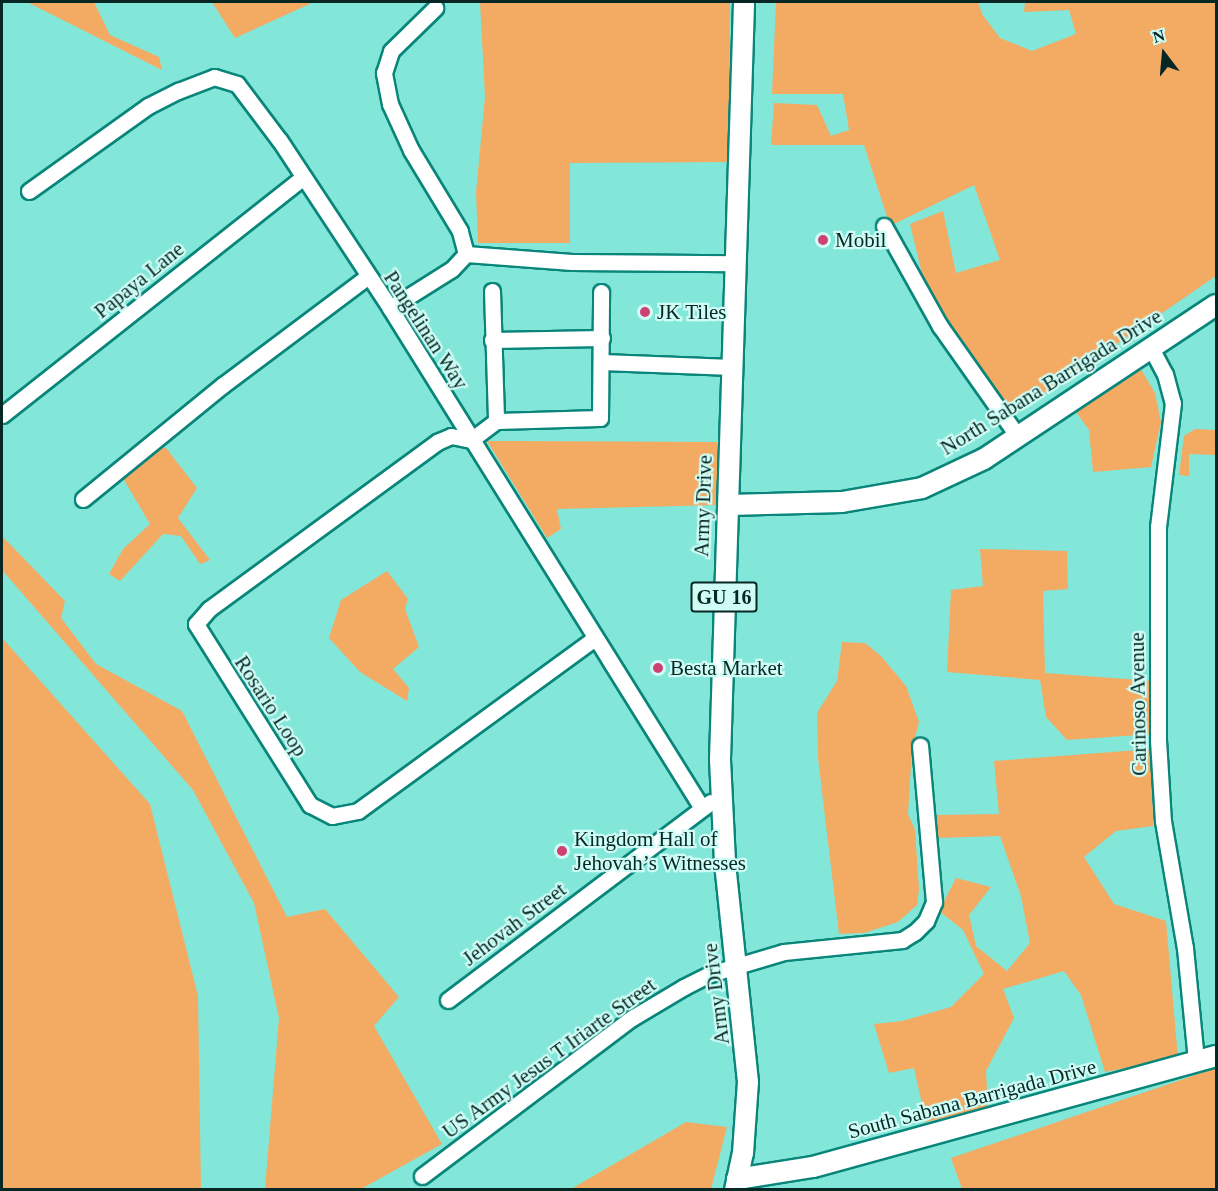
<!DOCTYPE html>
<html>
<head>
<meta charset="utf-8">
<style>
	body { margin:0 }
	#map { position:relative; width:1218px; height:1191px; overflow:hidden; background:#82e6d9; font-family:"Times New Roman",serif }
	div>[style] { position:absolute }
	.green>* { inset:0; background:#f3ab63 }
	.roads { filter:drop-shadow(2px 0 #09857a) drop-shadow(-2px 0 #09857a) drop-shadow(0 2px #09857a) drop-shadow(0 -2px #09857a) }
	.minor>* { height:15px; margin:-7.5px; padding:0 7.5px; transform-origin:7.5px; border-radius:7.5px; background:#fff }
	.major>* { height:20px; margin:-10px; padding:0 10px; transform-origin:10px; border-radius:10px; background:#fff }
	.dots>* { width:16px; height:16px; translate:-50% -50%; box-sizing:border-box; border:3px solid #cffdf6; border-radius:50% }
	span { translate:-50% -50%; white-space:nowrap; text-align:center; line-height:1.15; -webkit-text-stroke:4.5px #cffdf6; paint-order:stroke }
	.shield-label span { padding:2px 4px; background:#cffdf6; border:2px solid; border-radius:4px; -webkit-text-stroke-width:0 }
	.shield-label { font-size:20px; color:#062723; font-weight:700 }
	.poi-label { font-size:21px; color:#062723 }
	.left { translate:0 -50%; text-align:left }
	.street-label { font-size:21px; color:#062723 }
	.frame { position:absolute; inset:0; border:3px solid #062723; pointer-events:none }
	.north { position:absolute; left:1134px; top:24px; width:60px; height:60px; -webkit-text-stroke:4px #cffdf6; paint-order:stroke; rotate:344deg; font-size:16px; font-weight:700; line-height:24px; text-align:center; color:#062723 }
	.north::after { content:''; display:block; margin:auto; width:21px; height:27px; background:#062723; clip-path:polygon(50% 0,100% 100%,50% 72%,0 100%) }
</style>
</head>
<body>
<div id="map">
	<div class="green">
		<div style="clip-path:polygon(27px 2px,94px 2px,110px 35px,159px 57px,162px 70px)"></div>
		<div style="clip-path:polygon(212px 2px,314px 2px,235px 38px)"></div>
		<div style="clip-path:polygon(480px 2px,730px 2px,729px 162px,570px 163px,570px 243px,478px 243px,476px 192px,485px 97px)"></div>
		<div style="clip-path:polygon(776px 2px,978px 2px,982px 14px,1000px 38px,1032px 51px,1076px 34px,1069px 10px,1024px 12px,1025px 2px,1216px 2px,1216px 276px,1009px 418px,924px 282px,910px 224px,943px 211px,956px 273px,1000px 260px,974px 185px,890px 226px,864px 145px,771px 145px,774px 103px,817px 105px,831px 136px,849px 130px,843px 94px,772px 94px)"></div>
		<div style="clip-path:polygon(1136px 361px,1155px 393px,1161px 422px,1151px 467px,1093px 472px,1089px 430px,1071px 405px)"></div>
		<div style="clip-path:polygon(1195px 429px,1216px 430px,1216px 455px,1189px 454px,1189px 476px,1179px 475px,1184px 436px)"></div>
		<div style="clip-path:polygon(487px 441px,717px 442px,720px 505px,557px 509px,561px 529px,547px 538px)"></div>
		<div style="clip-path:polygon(146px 448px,166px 448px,197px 488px,178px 518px,210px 560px,200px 564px,181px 536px,163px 534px,120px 581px,109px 574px,123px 549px,150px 524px,120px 473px)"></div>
		<div style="clip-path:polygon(2px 536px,65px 601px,61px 618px,96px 664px,182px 711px,287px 917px,325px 909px,399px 997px,374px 1026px,442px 1144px,361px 1189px,265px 1189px,279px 1018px,254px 903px,193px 790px,2px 570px)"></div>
		<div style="clip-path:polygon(980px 549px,1067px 551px,1068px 589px,1043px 591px,1045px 673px,1153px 681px,1153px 734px,1067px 740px,1046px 717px,1040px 680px,947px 672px,951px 590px,983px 586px)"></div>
		<div style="clip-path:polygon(387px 571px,408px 599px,405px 609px,419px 647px,393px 669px,409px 688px,407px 701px,360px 672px,329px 638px,341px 600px)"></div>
		<div style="clip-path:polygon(2px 638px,150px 804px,198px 996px,201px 1189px,2px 1189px)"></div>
		<div style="clip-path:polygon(842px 642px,865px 643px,881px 656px,906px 686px,919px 722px,912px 749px,908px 814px,915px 830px,919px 889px,917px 905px,898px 922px,864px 933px,839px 934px,818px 758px,817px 713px,837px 681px)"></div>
		<div style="clip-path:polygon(1152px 749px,1153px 826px,1116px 831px,1084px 857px,1114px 904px,1166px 921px,1178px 1058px,1105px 1072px,1081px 995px,1064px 971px,1003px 989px,1014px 1018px,986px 1071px,988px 1108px,926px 1122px,914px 1068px,889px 1073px,874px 1024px,902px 1021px,951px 1007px,984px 974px,963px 930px,939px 911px,956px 878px,991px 887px,969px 915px,976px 946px,1007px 971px,1030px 943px,1021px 896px,1000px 836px,938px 838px,936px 815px,999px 814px,994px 761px)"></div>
		<div style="clip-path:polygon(1216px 1068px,1216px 1189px,962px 1189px,951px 1158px)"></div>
		<div style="clip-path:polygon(686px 1122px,727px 1127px,711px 1189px,571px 1189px)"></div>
	</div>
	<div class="roads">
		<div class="minor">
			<div style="left:29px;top:191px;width:146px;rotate:-35.5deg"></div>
			<div style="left:148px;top:106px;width:34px;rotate:-27deg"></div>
			<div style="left:178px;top:91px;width:39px;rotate:-21deg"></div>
			<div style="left:214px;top:77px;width:24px;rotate:17deg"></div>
			<div style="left:237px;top:84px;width:71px;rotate:53deg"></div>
			<div style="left:280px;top:141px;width:200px;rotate:56.6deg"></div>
			<div style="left:390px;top:308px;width:589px;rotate:58.04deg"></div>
			<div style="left:884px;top:226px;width:115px;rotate:60.8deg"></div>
			<div style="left:940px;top:326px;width:133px;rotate:54.8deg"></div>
			<div style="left:466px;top:254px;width:106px;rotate:4.3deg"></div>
			<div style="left:572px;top:262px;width:163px;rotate:0.4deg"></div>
			<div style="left:492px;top:291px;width:130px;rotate:88.2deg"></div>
			<div style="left:390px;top:308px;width:73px;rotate:-32.2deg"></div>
			<div style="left:452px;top:269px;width:21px;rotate:-47deg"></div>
			<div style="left:466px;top:254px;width:24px;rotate:-105deg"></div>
			<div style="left:460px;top:231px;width:95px;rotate:-121.2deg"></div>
			<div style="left:411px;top:150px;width:51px;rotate:-114.5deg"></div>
			<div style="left:390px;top:104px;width:32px;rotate:-101deg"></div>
			<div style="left:384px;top:73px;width:23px;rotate:-72deg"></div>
			<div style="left:391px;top:51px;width:62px;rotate:-44.3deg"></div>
			<div style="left:492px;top:340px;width:110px;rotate:-1deg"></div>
			<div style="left:1151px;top:348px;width:30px;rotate:62deg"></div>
			<div style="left:1165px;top:374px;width:30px;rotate:75deg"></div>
			<div style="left:1173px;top:403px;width:125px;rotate:96.9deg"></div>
			<div style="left:1158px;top:527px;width:213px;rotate:90deg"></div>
			<div style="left:1158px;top:740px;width:81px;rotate:86.5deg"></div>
			<div style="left:1163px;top:821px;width:129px;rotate:80.2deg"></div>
			<div style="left:1185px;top:948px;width:114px;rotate:84.4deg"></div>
			<div style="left:603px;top:362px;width:128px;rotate:2.2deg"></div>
			<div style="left:2px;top:415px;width:384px;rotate:-38.3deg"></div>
			<div style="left:83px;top:499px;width:181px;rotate:-39.2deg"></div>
			<div style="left:223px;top:385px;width:180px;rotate:-36.9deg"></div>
			<div style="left:595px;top:638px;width:293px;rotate:143.9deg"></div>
			<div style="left:358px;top:811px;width:26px;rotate:169deg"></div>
			<div style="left:332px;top:816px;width:25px;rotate:-153deg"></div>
			<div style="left:310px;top:805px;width:214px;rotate:-122.2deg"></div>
			<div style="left:196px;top:624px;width:20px;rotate:-49deg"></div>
			<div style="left:209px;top:609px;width:283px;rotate:-36.2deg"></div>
			<div style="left:437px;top:442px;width:15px;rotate:-23deg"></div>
			<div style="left:451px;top:436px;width:20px;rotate:11deg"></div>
			<div style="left:471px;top:440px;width:31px;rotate:-37deg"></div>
			<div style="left:496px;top:421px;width:104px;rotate:-1.7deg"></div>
			<div style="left:600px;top:418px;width:126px;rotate:-89.5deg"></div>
			<div style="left:448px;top:1000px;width:329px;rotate:-37deg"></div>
			<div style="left:422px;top:1176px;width:263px;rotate:-37deg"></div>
			<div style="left:632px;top:1018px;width:61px;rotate:-30.8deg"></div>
			<div style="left:684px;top:987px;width:29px;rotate:-27deg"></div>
			<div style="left:710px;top:974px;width:77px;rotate:-16.6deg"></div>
			<div style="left:784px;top:952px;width:119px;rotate:-5.8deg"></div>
			<div style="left:902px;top:940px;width:15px;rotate:-32deg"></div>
			<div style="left:915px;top:932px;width:16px;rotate:-45deg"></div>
			<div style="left:926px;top:921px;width:21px;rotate:-67deg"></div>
			<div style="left:934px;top:902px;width:157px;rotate:-95.1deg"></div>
		</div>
		<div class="major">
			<div style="left:729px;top:505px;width:113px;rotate:-1.5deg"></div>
			<div style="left:842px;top:502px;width:81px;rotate:-9.9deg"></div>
			<div style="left:922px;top:488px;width:68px;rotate:-25.1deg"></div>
			<div style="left:984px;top:459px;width:278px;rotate:-33.6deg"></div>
			<div style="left:737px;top:1179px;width:77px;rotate:-9deg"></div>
			<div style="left:813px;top:1167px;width:418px;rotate:-15.4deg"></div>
			<div style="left:735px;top:1190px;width:38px;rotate:-78deg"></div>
			<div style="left:743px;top:1153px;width:71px;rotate:-86deg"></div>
			<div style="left:748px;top:1082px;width:221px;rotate:-96deg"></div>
			<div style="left:725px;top:862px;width:103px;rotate:-92.8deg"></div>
			<div style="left:720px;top:759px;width:757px;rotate:-88.18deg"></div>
		</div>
	</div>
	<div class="dots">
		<div style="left:823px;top:240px;background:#ce4170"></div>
		<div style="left:645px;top:312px;background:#ce4170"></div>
		<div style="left:658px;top:668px;background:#ce4170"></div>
		<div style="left:562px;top:851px;background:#ce4170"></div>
	</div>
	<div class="shield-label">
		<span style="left:724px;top:597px">GU 16</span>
	</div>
	<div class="poi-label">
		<span class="left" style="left:835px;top:240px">Mobil</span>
		<span class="left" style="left:657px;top:312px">JK Tiles</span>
		<span class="left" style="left:670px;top:668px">Besta Market</span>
		<span class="left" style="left:574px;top:851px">Kingdom Hall of<br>Jehovah’s Witnesses</span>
	</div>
	<div class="street-label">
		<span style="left:139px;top:280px;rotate:-39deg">Papaya Lane</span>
		<span style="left:426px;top:330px;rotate:57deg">Pangelinan Way</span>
		<span style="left:1051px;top:382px;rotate:-32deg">North Sabana Barrigada Drive</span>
		<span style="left:703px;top:506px;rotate:-88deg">Army Drive</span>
		<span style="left:1138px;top:704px;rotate:-91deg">Carinoso Avenue</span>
		<span style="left:271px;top:706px;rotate:57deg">Rosario Loop</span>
		<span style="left:514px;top:924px;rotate:-37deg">Jehovah Street</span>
		<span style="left:716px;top:994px;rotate:-97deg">Army Drive</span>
		<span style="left:549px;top:1058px;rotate:-36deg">US Army Jesus T Iriarte Street</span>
		<span style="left:972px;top:1099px;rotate:-15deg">South Sabana Barrigada Drive</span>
	</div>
	<div class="frame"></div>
	<div class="north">N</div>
</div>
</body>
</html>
